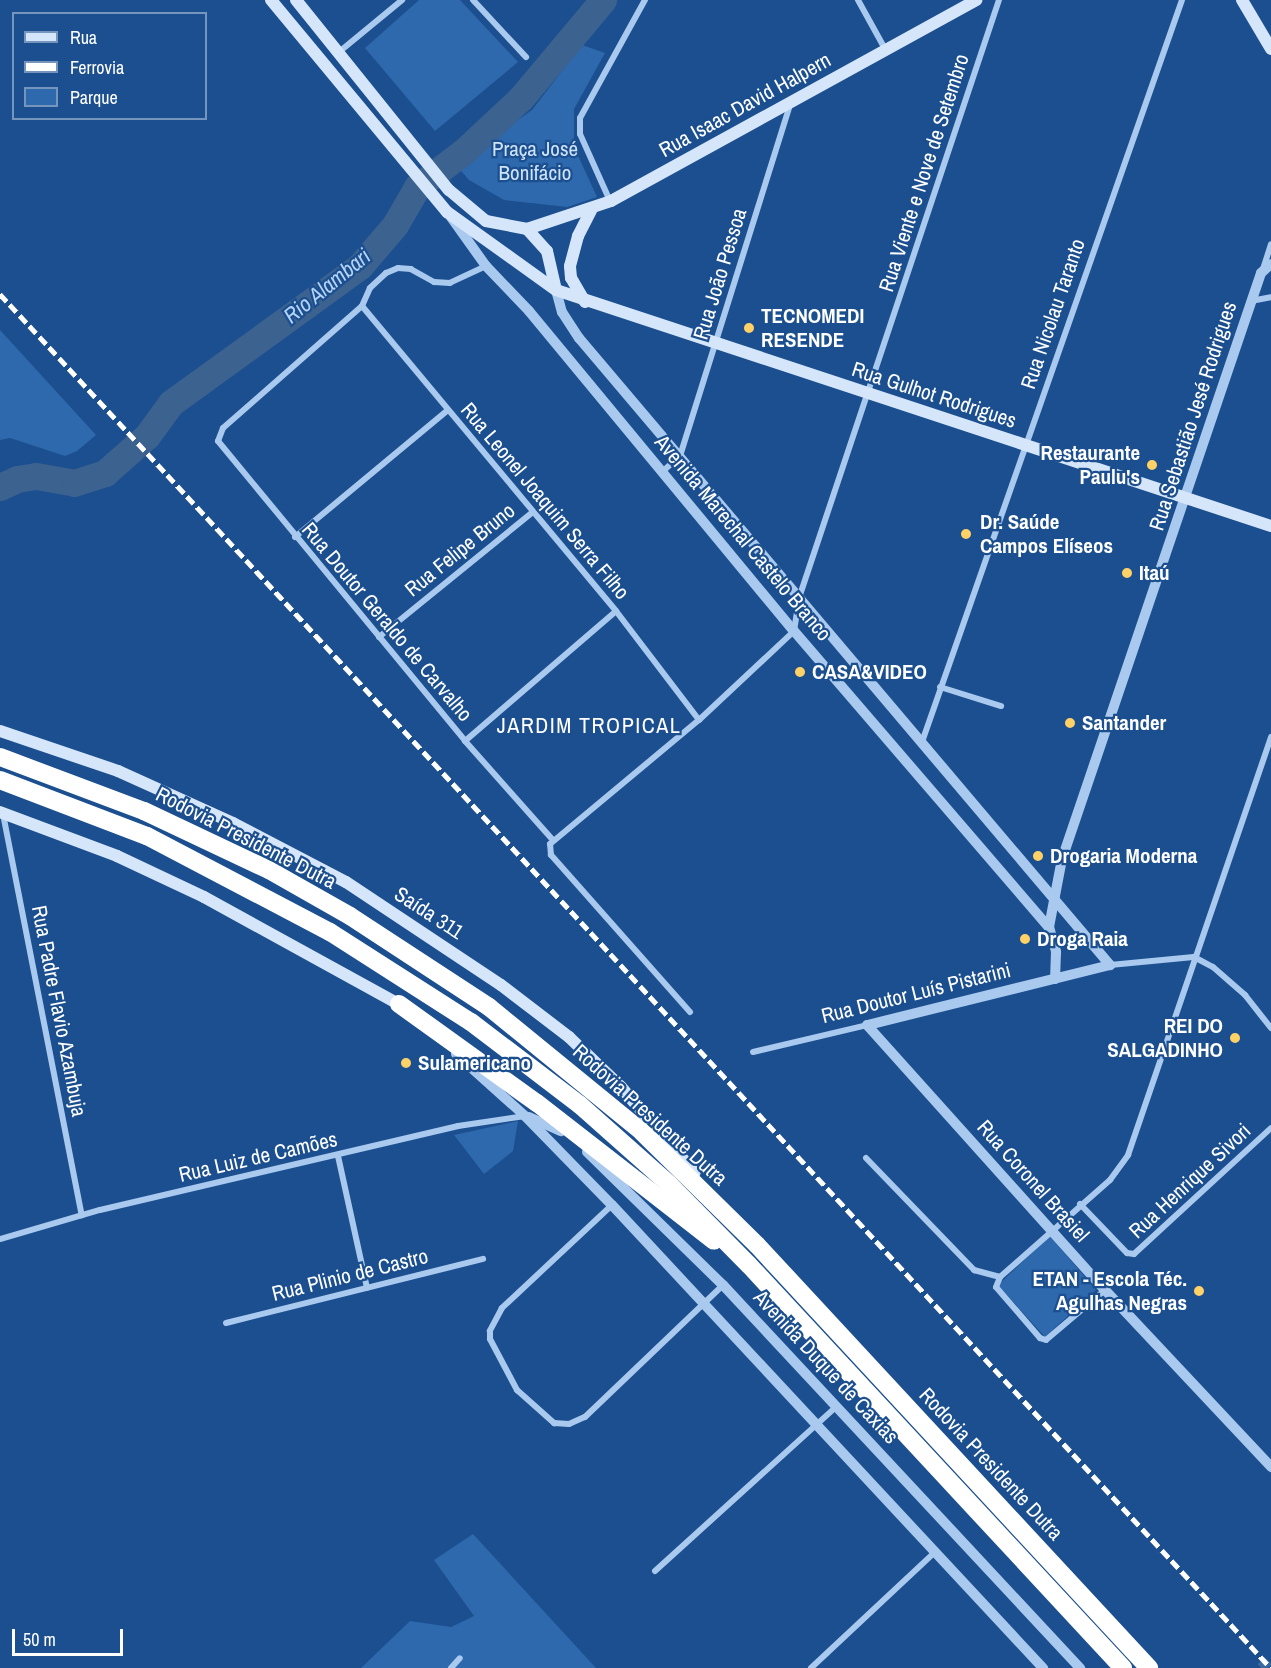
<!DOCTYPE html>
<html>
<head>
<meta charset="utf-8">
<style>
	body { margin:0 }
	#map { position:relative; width:1271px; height:1668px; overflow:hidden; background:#1b4f8f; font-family:"Archivo Narrow",sans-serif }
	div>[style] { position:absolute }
	.green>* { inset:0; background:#2e69ad }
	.river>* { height:27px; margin:-13.5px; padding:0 13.5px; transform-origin:13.5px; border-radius:13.5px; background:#3c6290 }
	.tertiary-tunnel>* { height:10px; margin-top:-5px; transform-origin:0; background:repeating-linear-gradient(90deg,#3d69a0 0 10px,transparent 0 15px) }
	.minor>* { height:6px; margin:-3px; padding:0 3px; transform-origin:3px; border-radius:3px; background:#a9c9ee }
	.tertiary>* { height:10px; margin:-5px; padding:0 5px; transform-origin:5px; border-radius:5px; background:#a9c9ee }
	.secondary>* { height:12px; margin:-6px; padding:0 6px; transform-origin:6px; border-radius:6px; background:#d6e6fa }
	.motorway>* { height:18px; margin:-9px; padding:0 9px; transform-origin:9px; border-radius:9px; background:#fff }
	.rail>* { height:4.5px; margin-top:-2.25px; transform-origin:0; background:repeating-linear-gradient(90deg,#fff 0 10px,transparent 0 14.5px) }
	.dots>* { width:16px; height:16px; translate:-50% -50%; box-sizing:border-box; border:3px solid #1b4f8f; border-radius:50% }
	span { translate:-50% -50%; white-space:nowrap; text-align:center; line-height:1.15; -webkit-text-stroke:4.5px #1b4f8f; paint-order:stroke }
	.street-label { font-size:21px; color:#fff }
	.park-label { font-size:21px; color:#cfe3fa }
	.poi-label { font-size:21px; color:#fff; font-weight:700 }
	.left { translate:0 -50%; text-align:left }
	.right { translate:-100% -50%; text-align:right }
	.water-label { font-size:22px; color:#b5d3f5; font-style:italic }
	.neighbourhood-label { font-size:22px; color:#fff; letter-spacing:1.5px }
	.legend { position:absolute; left:12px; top:12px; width:195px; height:108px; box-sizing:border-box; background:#1b4f8f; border:2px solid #7695bc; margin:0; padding:8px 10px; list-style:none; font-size:18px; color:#fff }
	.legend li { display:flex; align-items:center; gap:12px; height:30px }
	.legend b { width:30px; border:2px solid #7695bc }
	.scale { position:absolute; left:12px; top:1629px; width:111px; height:27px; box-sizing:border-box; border:3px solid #fff; border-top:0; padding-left:8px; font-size:18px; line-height:21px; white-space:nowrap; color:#fff; -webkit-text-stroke:4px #1b4f8f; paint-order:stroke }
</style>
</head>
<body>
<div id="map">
	<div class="green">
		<div style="clip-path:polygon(419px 0,460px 0,518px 62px,435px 131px,365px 48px)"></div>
		<div style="clip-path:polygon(582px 45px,605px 53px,574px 109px,574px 147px,597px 197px,567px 207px,504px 200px,469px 180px,456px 165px,532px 110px)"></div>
		<div style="clip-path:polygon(0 330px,96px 435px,77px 451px,65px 456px,10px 438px,0 440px)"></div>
		<div style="clip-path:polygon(518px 1121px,513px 1151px,484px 1174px,454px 1135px)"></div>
		<div style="clip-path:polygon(1050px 1236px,1096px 1290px,1045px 1337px,998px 1285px)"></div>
		<div style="clip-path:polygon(473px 1534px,596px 1668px,361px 1668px,410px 1621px,451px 1627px,474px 1616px,434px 1560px)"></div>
	</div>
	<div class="river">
		<div style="left:0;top:487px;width:19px;rotate:-25deg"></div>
		<div style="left:17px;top:479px;width:19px;rotate:-9deg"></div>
		<div style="left:36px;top:476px;width:39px;rotate:10deg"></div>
		<div style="left:74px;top:483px;width:33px;rotate:-18deg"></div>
		<div style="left:105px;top:473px;width:56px;rotate:-41.4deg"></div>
		<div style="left:147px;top:436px;width:41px;rotate:-54deg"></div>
		<div style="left:171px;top:403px;width:233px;rotate:-35.9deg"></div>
		<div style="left:360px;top:266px;width:54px;rotate:-49.5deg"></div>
		<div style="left:395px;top:225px;width:44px;rotate:-59.9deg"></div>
		<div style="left:417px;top:187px;width:58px;rotate:-37.3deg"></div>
		<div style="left:463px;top:152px;width:79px;rotate:-43deg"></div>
		<div style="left:521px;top:98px;width:128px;rotate:-50.1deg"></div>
	</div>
	<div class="tertiary-tunnel">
		<div style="left:1261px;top:1668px;width:14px;rotate:-45deg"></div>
	</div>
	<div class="minor">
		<div style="left:473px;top:0;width:78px;rotate:47.1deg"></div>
		<div style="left:858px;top:0;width:56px;rotate:61.1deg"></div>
		<div style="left:339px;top:52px;width:82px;rotate:-39.5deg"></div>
		<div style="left:610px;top:201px;width:73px;rotate:-114.1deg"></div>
		<div style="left:580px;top:134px;width:16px;rotate:-90deg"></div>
		<div style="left:580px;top:118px;width:135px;rotate:-61.2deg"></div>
		<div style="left:486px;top:266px;width:40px;rotate:155deg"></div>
		<div style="left:450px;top:283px;width:16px;rotate:-176deg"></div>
		<div style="left:434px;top:282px;width:26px;rotate:-151deg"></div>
		<div style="left:411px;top:269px;width:13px;rotate:-176deg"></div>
		<div style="left:398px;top:268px;width:13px;rotate:157deg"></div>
		<div style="left:386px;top:273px;width:22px;rotate:137deg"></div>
		<div style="left:370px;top:288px;width:20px;rotate:114deg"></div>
		<div style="left:362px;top:306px;width:185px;rotate:138.7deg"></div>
		<div style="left:223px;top:428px;width:14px;rotate:111deg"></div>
		<div style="left:218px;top:441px;width:389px;rotate:50.5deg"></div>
		<div style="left:465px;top:741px;width:132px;rotate:48.4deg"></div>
		<div style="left:1263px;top:269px;width:26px;rotate:-72deg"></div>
		<div style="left:1251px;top:301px;width:20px;rotate:-11deg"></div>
		<div style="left:362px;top:306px;width:397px;rotate:50.2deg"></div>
		<div style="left:616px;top:611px;width:137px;rotate:52.7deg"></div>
		<div style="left:662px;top:472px;width:24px;rotate:-42deg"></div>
		<div style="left:680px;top:456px;width:371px;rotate:-72.6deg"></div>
		<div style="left:295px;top:537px;width:197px;rotate:-39.7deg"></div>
		<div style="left:379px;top:637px;width:198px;rotate:-39.1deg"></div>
		<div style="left:940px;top:687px;width:64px;rotate:17.3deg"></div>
		<div style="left:465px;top:741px;width:199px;rotate:-40.7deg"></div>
		<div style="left:922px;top:742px;width:786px;rotate:-70.69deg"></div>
		<div style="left:3px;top:814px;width:409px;rotate:78.9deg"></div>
		<div style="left:1194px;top:957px;width:21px;rotate:28deg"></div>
		<div style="left:1213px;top:967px;width:43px;rotate:41.2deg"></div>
		<div style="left:1245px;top:995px;width:42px;rotate:51.8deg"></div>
		<div style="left:1110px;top:965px;width:84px;rotate:-5.4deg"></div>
		<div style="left:690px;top:1012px;width:210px;rotate:-131.5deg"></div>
		<div style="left:551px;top:855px;width:11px;rotate:-95deg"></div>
		<div style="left:550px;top:844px;width:194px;rotate:-39.8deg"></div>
		<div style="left:699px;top:720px;width:130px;rotate:-43.1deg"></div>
		<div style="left:794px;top:631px;width:36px;rotate:-81deg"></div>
		<div style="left:800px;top:595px;width:627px;rotate:-71.51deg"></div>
		<div style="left:753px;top:1052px;width:117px;rotate:-13.3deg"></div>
		<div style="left:338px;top:1156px;width:135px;rotate:77.6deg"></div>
		<div style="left:866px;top:1158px;width:156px;rotate:46deg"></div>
		<div style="left:974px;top:1270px;width:27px;rotate:15deg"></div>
		<div style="left:1080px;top:1204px;width:68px;rotate:46.2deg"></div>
		<div style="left:1127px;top:1253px;width:7px;rotate:8deg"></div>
		<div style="left:1134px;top:1254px;width:186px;rotate:-42.6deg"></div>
		<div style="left:612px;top:1205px;width:151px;rotate:136.9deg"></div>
		<div style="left:502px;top:1308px;width:26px;rotate:118deg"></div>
		<div style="left:490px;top:1331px;width:8px;rotate:90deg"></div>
		<div style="left:490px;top:1339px;width:58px;rotate:62.1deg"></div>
		<div style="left:517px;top:1390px;width:50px;rotate:41.7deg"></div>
		<div style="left:554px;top:1423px;width:15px;rotate:4deg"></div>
		<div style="left:569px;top:1424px;width:17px;rotate:-24deg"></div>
		<div style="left:585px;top:1417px;width:191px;rotate:-43.7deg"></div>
		<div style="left:0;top:1239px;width:104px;rotate:-16.2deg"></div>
		<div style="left:100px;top:1210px;width:368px;rotate:-13.2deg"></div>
		<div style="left:458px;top:1126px;width:68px;rotate:-8.5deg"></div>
		<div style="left:1105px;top:1290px;width:77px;rotate:139.7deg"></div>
		<div style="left:1046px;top:1340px;width:6px;rotate:-162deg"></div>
		<div style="left:1040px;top:1338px;width:67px;rotate:-130.8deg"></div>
		<div style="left:996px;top:1287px;width:11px;rotate:-68deg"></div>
		<div style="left:1000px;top:1277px;width:147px;rotate:-41.4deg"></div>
		<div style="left:1110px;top:1180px;width:31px;rotate:-54deg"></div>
		<div style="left:1128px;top:1155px;width:442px;rotate:-71.1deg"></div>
		<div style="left:226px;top:1323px;width:265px;rotate:-14deg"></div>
		<div style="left:655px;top:1571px;width:244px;rotate:-42.2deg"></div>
		<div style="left:451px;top:1668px;width:13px;rotate:-48deg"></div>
		<div style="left:811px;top:1668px;width:170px;rotate:-43.1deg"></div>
	</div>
	<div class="tertiary">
		<div style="left:451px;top:217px;width:60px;rotate:54.5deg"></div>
		<div style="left:486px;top:266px;width:62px;rotate:46.3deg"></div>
		<div style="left:529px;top:311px;width:415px;rotate:50.4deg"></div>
		<div style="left:794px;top:631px;width:391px;rotate:49.3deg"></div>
		<div style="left:1049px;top:927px;width:26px;rotate:74deg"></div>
		<div style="left:1056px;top:952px;width:27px;rotate:92deg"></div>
		<div style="left:556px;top:290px;width:23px;rotate:75deg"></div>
		<div style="left:562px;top:312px;width:31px;rotate:57deg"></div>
		<div style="left:579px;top:338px;width:822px;rotate:49.74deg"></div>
		<div style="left:1110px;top:965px;width:250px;rotate:166.1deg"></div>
		<div style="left:867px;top:1025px;width:356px;rotate:48.1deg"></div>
		<div style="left:1105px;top:1290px;width:243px;rotate:46.8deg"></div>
		<div style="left:1049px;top:927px;width:69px;rotate:-79.2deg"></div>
		<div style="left:1062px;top:859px;width:619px;rotate:-71.24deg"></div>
		<div style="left:1261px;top:273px;width:13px;rotate:-42deg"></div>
		<div style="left:456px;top:1054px;width:93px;rotate:41.9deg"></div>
		<div style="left:525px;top:1116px;width:124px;rotate:45.7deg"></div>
		<div style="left:612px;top:1205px;width:633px;rotate:47.05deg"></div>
		<div style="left:529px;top:1117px;width:35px;rotate:24deg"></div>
		<div style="left:587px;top:1152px;width:190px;rotate:44.4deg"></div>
		<div style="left:723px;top:1285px;width:524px;rotate:47.01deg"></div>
	</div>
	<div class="secondary">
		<div style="left:271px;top:0;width:276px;rotate:50.3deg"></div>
		<div style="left:447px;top:212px;width:134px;rotate:35.6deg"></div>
		<div style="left:556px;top:290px;width:753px;rotate:18.27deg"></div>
		<div style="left:296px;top:0;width:244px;rotate:51.2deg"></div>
		<div style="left:449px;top:190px;width:48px;rotate:40deg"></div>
		<div style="left:486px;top:221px;width:42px;rotate:11deg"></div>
		<div style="left:527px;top:229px;width:89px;rotate:-18.4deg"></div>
		<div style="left:611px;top:201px;width:417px;rotate:-28.8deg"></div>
		<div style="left:1242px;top:0;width:57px;rotate:59.4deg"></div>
		<div style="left:527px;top:229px;width:30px;rotate:48deg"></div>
		<div style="left:547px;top:251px;width:40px;rotate:77deg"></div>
		<div style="left:585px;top:302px;width:28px;rotate:-120deg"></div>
		<div style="left:571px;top:278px;width:12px;rotate:-95deg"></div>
		<div style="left:570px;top:266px;width:31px;rotate:-75deg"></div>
		<div style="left:578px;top:236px;width:29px;rotate:-63deg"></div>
		<div style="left:0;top:731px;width:125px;rotate:18.7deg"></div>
		<div style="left:118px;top:771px;width:126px;rotate:24.3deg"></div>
		<div style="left:233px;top:823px;width:127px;rotate:27.6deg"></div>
		<div style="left:346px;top:882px;width:186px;rotate:33.6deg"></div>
		<div style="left:501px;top:985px;width:86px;rotate:37.4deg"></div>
		<div style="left:569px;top:1037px;width:72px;rotate:43.9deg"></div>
		<div style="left:621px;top:1087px;width:113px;rotate:49.3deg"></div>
		<div style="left:0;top:812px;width:125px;rotate:20.6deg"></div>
		<div style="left:117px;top:856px;width:96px;rotate:25.2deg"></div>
		<div style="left:204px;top:897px;width:222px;rotate:28.8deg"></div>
	</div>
	<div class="motorway">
		<div style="left:0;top:757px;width:154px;rotate:20.6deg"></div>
		<div style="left:144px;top:811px;width:138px;rotate:25.3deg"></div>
		<div style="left:269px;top:870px;width:93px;rotate:29.6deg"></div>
		<div style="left:350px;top:916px;width:166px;rotate:33.2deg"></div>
		<div style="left:489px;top:1007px;width:198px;rotate:39.2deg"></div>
		<div style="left:642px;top:1132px;width:161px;rotate:44.5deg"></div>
		<div style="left:757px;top:1245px;width:577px;rotate:47.18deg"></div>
		<div style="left:0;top:780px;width:157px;rotate:20.9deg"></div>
		<div style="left:147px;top:836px;width:207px;rotate:27.7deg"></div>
		<div style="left:330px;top:932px;width:167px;rotate:32.6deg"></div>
		<div style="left:471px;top:1022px;width:137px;rotate:37.3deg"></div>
		<div style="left:580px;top:1105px;width:119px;rotate:41.6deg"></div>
		<div style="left:669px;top:1184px;width:114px;rotate:45.4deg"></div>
		<div style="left:749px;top:1265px;width:550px;rotate:47.14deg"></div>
		<div style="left:399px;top:1004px;width:170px;rotate:35.7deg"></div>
		<div style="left:537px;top:1103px;width:224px;rotate:37.9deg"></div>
	</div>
	<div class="rail">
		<div style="left:0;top:294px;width:1872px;rotate:47.23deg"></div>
	</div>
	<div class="dots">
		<div style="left:749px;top:328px;background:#ffd166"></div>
		<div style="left:1152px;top:465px;background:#ffd166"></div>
		<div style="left:966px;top:534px;background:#ffd166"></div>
		<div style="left:1127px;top:573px;background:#ffd166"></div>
		<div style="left:800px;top:672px;background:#ffd166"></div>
		<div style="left:1070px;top:723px;background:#ffd166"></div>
		<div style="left:1038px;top:856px;background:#ffd166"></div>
		<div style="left:1025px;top:939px;background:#ffd166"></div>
		<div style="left:1235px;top:1038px;background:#ffd166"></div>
		<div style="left:406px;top:1063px;background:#ffd166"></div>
		<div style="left:1199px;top:1291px;background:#ffd166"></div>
	</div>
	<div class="street-label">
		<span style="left:745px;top:105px;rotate:-29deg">Rua Isaac David Halpern</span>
		<span style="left:924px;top:173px;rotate:-72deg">Rua Viente e Nove de Setembro</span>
		<span style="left:720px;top:274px;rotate:-73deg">Rua João Pessoa</span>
		<span style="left:1053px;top:314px;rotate:-71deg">Rua Nicolau Taranto</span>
		<span style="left:934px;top:395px;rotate:18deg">Rua Gulhot Rodrigues</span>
		<span style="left:1193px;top:416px;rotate:-72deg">Rua Sebastião Jesé Rodrigues</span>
		<span style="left:545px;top:501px;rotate:50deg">Rua Leonel Joaquim Serra Filho</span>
		<span style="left:743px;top:538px;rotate:50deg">Avenida Marechal Castelo Branco</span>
		<span style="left:460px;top:550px;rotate:-39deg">Rua Felipe Bruno</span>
		<span style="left:387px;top:622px;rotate:50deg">Rua Doutor Geraldo de Carvalho</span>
		<span style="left:246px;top:838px;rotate:27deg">Rodovia Presidente Dutra</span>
		<span style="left:429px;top:913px;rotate:33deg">Saída 311</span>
		<span style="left:916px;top:993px;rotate:-14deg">Rua Doutor Luís Pistarini</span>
		<span style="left:59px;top:1011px;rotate:79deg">Rua Padre Flavio Azambuja</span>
		<span style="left:650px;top:1115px;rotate:42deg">Rodovia Presidente Dutra</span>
		<span style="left:258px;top:1157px;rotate:-13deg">Rua Luiz de Camões</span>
		<span style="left:1033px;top:1181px;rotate:48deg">Rua Coronel Brasiel</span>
		<span style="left:1190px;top:1181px;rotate:-43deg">Rua Henrique Sivori</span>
		<span style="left:350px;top:1275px;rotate:-14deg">Rua Plinio de Castro</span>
		<span style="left:826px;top:1367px;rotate:47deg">Avenida Duque de Caxias</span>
		<span style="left:991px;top:1464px;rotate:47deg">Rodovia Presidente Dutra</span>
	</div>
	<div class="park-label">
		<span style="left:535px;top:161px">Praça José<br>Bonifácio</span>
	</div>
	<div class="poi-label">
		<span class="left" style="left:761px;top:328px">TECNOMEDI<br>RESENDE</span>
		<span class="right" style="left:1140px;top:465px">Restaurante<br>Paulu's</span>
		<span class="left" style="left:980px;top:534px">Dr. Saúde<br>Campos Elíseos</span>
		<span class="left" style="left:1139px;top:573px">Itaú</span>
		<span class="left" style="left:812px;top:672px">CASA&amp;VIDEO</span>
		<span class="left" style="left:1082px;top:723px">Santander</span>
		<span class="left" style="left:1050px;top:856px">Drogaria Moderna</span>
		<span class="left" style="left:1037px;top:939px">Droga Raia</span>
		<span class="right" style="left:1223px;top:1038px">REI DO<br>SALGADINHO</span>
		<span class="left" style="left:418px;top:1063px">Sulamericano</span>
		<span class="right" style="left:1187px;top:1291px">ETAN - Escola Téc.<br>Agulhas Negras</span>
	</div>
	<div class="water-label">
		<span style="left:327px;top:286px;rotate:-39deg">Rio Alambari</span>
	</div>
	<div class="neighbourhood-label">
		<span style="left:589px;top:726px">JARDIM TROPICAL</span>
	</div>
	<ul class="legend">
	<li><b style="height:8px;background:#d6e6fa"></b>Rua</li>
	<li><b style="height:8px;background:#fff"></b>Ferrovia</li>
	<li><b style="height:16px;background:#2e69ad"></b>Parque</li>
	</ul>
	<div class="scale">50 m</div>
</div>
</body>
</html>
